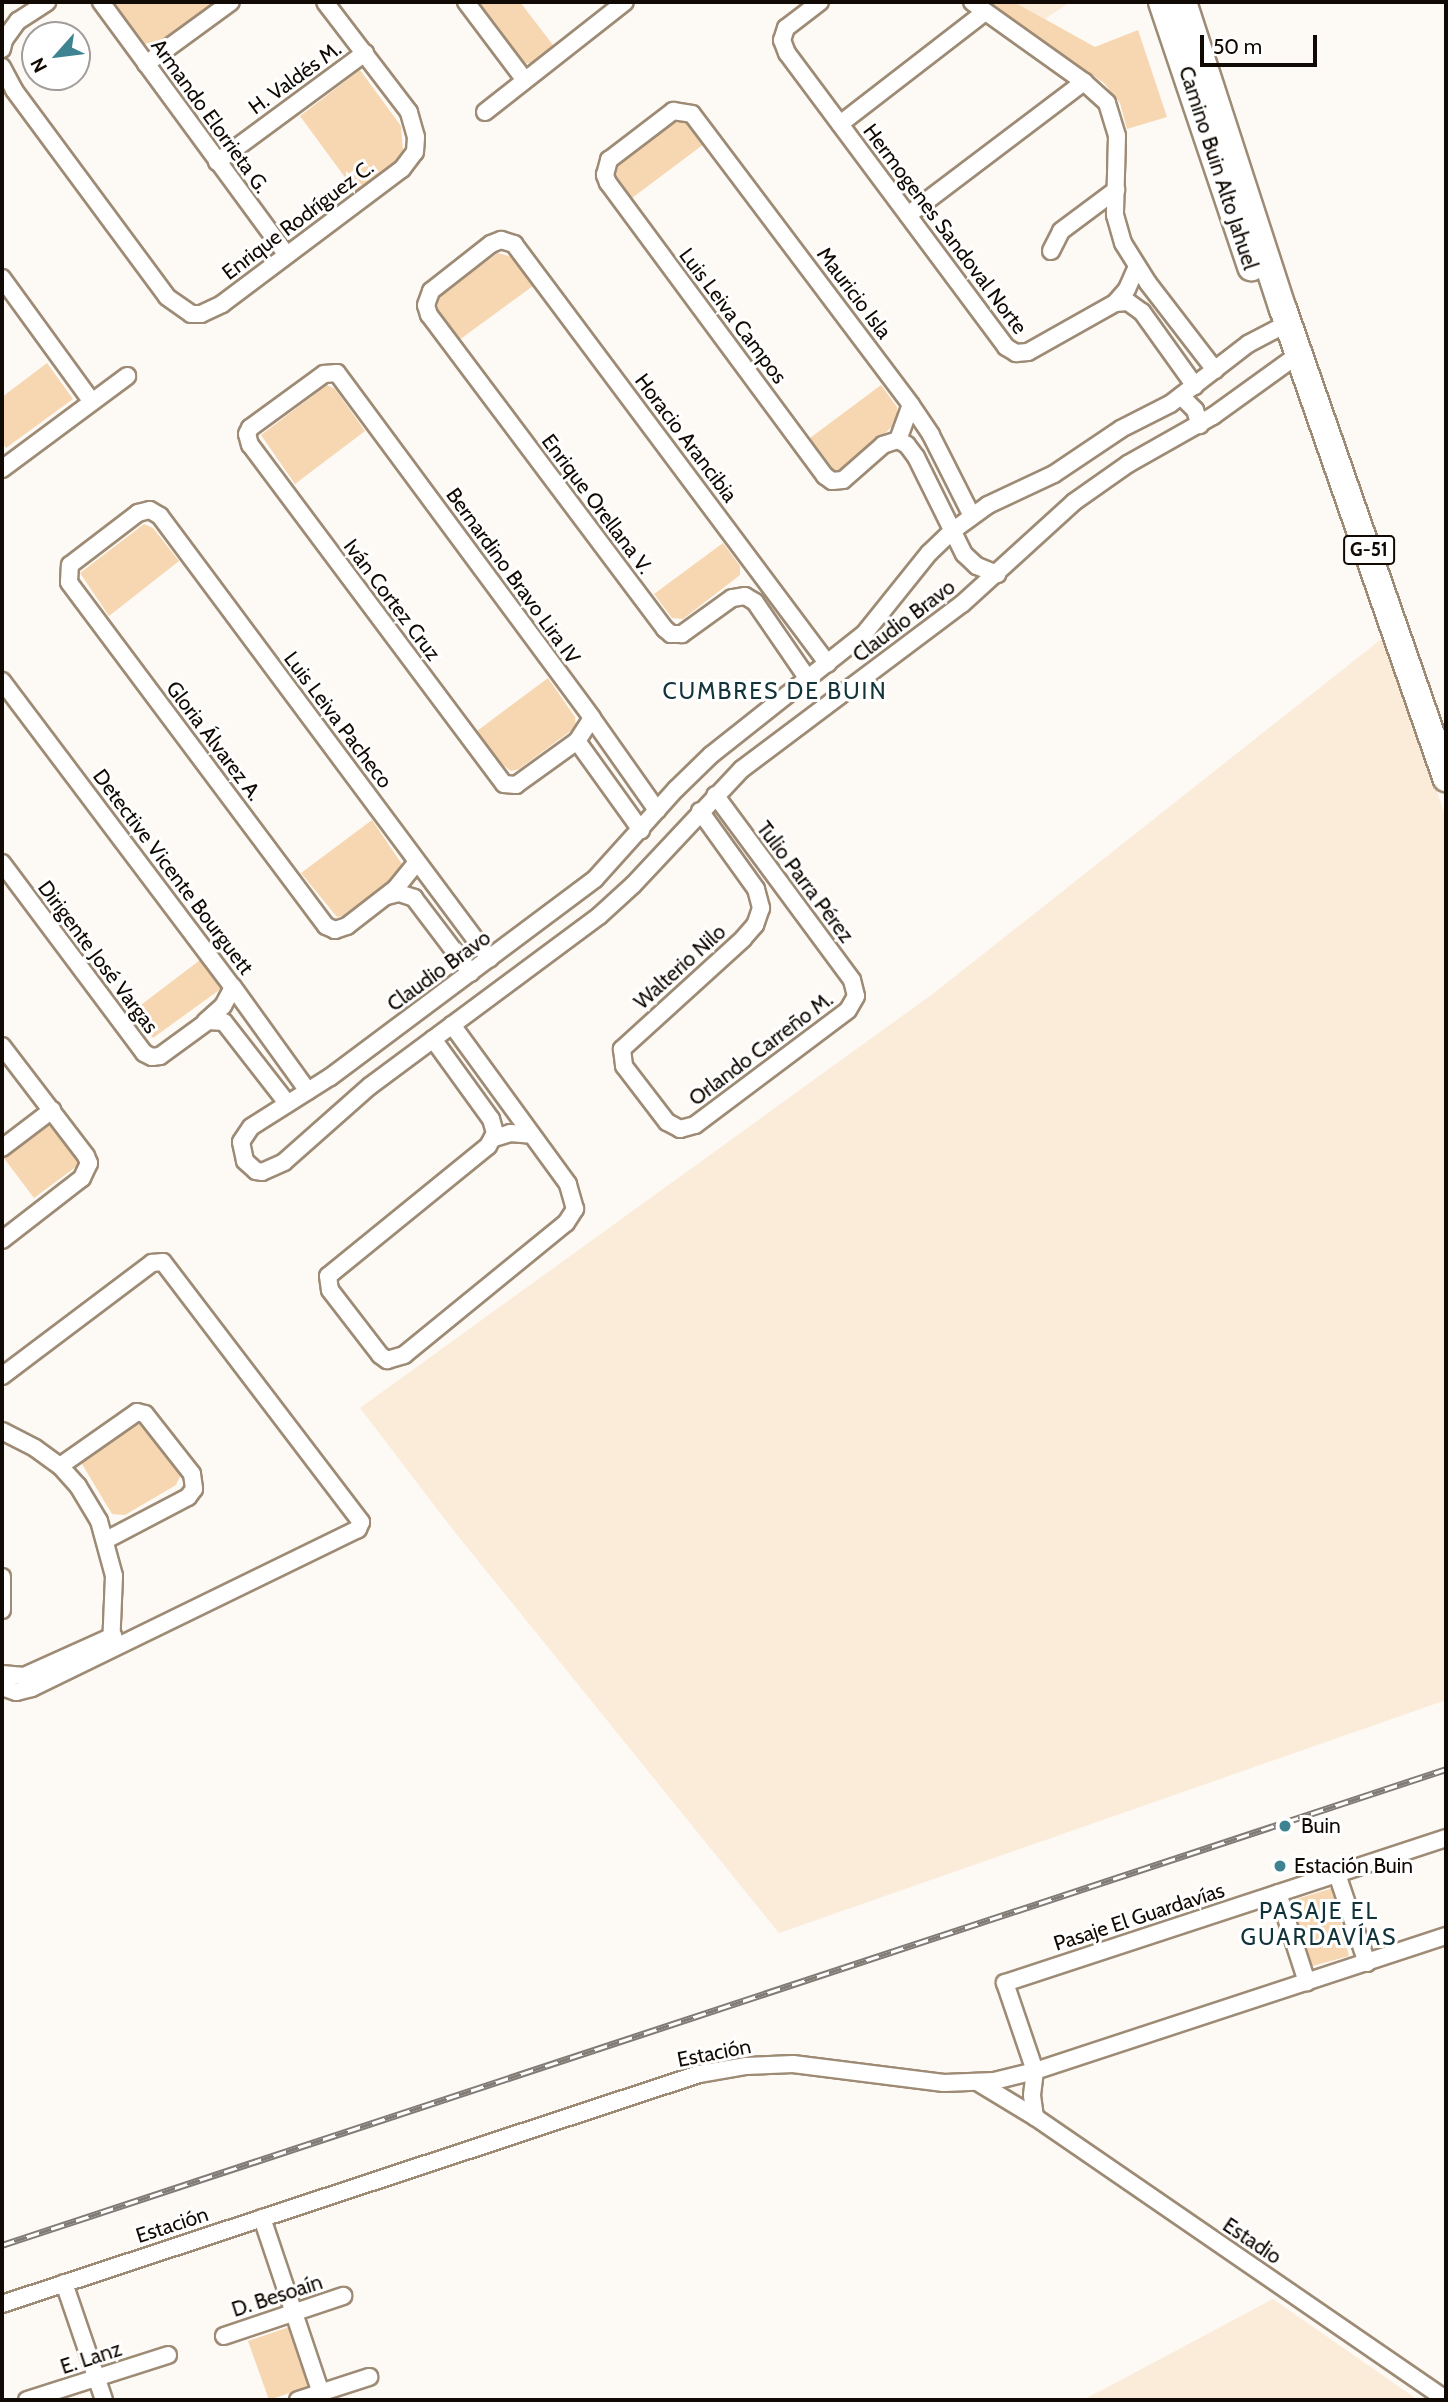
<!DOCTYPE html>
<html>
<head>
<meta charset="utf-8">
<style>
	body { margin:0 }
	#map { position:relative; width:1448px; height:2402px; overflow:hidden; background:#fdf9f4; font-family:Cabin,sans-serif }
	div>[style] { position:absolute }
	.built>* { inset:0; background:#fbebd9 }
	.green>* { inset:0; background:#f7d7b1 }
	.roads { filter:drop-shadow(2px 0 #9e8b75) drop-shadow(-2px 0 #9e8b75) drop-shadow(0 2px #9e8b75) drop-shadow(0 -2px #9e8b75) }
	.minor>* { height:16px; margin:-8px; padding:0 8px; transform-origin:8px; border-radius:8px; background:#fff }
	.primary>* { height:26px; margin:-13px; padding:0 13px; transform-origin:13px; border-radius:13px; background:#fff }
	.rail>* { height:7px; margin-top:-3.5px; transform-origin:0; background:repeating-linear-gradient(90deg,#fff 0 13px,#817b76 0 26px); box-sizing:border-box; border-block:2px solid #817b76 }
	.dots>* { width:19px; height:19px; translate:-50% -50%; box-sizing:border-box; border:4px solid #fff; border-radius:50% }
	span { translate:-50% -50%; white-space:nowrap; text-align:center; line-height:1.15; -webkit-text-stroke:6px #fff; paint-order:stroke }
	.shield-label span { padding:2px 5px; background:#fff; border:2px solid; border-radius:5px; -webkit-text-stroke-width:0 }
	.shield-label { font-size:19px; color:#110a04; font-weight:700 }
	.street-label { font-size:21px; color:#110a04 }
	.poi-label { font-size:21px; color:#110a04 }
	.left { translate:0 -50%; text-align:left }
	.neighbourhood-label { font-size:23px; color:#12333a; letter-spacing:2px }
	.frame { position:absolute; inset:0; border:4px solid #110a04; pointer-events:none }
	.north { position:absolute; left:21px; top:21px; width:70px; height:70px; box-sizing:border-box; background:#fff; border:2px solid #a09d9b; border-radius:50%; rotate:242deg; font-size:19px; font-weight:700; line-height:28px; text-align:center; color:#110a04 }
	.north::after { content:''; display:block; margin:auto; width:24px; height:32px; background:#3e8391; clip-path:polygon(50% 0,100% 100%,50% 72%,0 100%) }
	.scale { position:absolute; left:1200px; top:35px; width:117px; height:32px; box-sizing:border-box; border:4px solid #110a04; border-top:0; padding-left:9px; font-size:21px; line-height:24px; white-space:nowrap; color:#110a04; -webkit-text-stroke:5px #fff; paint-order:stroke }
</style>
</head>
<body>
<div id="map">
	<div class="built">
		<div style="clip-path:polygon(1014px 2px,1070px 2px,1045px 19px)"></div>
		<div style="clip-path:polygon(1384px 637px,1446px 818px,1446px 1700px,779px 1933px,454px 1531px,360px 1408px,934px 993px)"></div>
		<div style="clip-path:polygon(1273px 2299px,1418px 2400px,1083px 2400px,1123px 2379px)"></div>
	</div>
	<div class="green">
		<div style="clip-path:polygon(103px 2px,221px 2px,145px 59px)"></div>
		<div style="clip-path:polygon(475px 2px,520px 2px,553px 45px,539px 62px,522px 64px)"></div>
		<div style="clip-path:polygon(985px 2px,1014px 2px,1095px 47px,1138px 30px,1167px 117px,1127px 129px,1120px 103px,1104px 83px)"></div>
		<div style="clip-path:polygon(360px 70px,401px 126px,403px 150px,398px 162px,355px 191px,300px 116px)"></div>
		<div style="clip-path:polygon(675px 118px,689px 122px,704px 144px,632px 198px,615px 174px,616px 165px)"></div>
		<div style="clip-path:polygon(498px 253px,512px 257px,533px 286px,455px 343px,437px 317px,434px 305px,436px 298px)"></div>
		<div style="clip-path:polygon(47px 363px,73px 399px,6px 448px,2px 442px,2px 397px)"></div>
		<div style="clip-path:polygon(327px 385px,335px 389px,365px 431px,295px 484px,261px 435px)"></div>
		<div style="clip-path:polygon(881px 385px,897px 407px,897px 422px,851px 465px,843px 471px,834px 470px,810px 438px)"></div>
		<div style="clip-path:polygon(144px 524px,153px 528px,179px 561px,109px 616px,80px 573px)"></div>
		<div style="clip-path:polygon(723px 543px,740px 566px,740px 575px,683px 619px,672px 618px,654px 594px)"></div>
		<div style="clip-path:polygon(548px 678px,575px 717px,576px 727px,519px 769px,511px 771px,499px 762px,477px 731px)"></div>
		<div style="clip-path:polygon(372px 820px,404px 867px,401px 873px,343px 916px,337px 917px,301px 873px)"></div>
		<div style="clip-path:polygon(200px 960px,222px 988px,153px 1038px,133px 1011px)"></div>
		<div style="clip-path:polygon(52px 1120px,78px 1155px,77px 1166px,34px 1198px,3px 1157px)"></div>
		<div style="clip-path:polygon(135px 1418px,144px 1420px,182px 1472px,176px 1485px,125px 1515px,112px 1514px,82px 1464px,84px 1453px)"></div>
		<div style="clip-path:polygon(1333px 1888px,1349px 1956px,1309px 1967px,1290px 1901px)"></div>
		<div style="clip-path:polygon(289px 2327px,310px 2386px,269px 2400px,248px 2341px)"></div>
	</div>
	<div class="roads">
		<div class="minor">
			<div style="left:101px;top:2px;width:313px;rotate:53.7deg"></div>
			<div style="left:466px;top:2px;width:96px;rotate:53deg"></div>
			<div style="left:820px;top:2px;width:43px;rotate:142.6deg"></div>
			<div style="left:786px;top:28px;width:13px;rotate:108deg"></div>
			<div style="left:782px;top:40px;width:14px;rotate:69deg"></div>
			<div style="left:787px;top:53px;width:367px;rotate:53.3deg"></div>
			<div style="left:1006px;top:347px;width:12px;rotate:31deg"></div>
			<div style="left:1016px;top:353px;width:12px;rotate:-5deg"></div>
			<div style="left:1028px;top:352px;width:100px;rotate:-29.4deg"></div>
			<div style="left:1115px;top:303px;width:13px;rotate:-4deg"></div>
			<div style="left:1128px;top:302px;width:17px;rotate:36deg"></div>
			<div style="left:1142px;top:312px;width:91px;rotate:54.4deg"></div>
			<div style="left:972px;top:2px;width:138px;rotate:35.5deg"></div>
			<div style="left:1084px;top:82px;width:31px;rotate:42deg"></div>
			<div style="left:1107px;top:103px;width:34px;rotate:73deg"></div>
			<div style="left:1117px;top:136px;width:79px;rotate:91.5deg"></div>
			<div style="left:1115px;top:215px;width:29px;rotate:74deg"></div>
			<div style="left:1123px;top:243px;width:47px;rotate:58deg"></div>
			<div style="left:1148px;top:283px;width:110px;rotate:52.4deg"></div>
			<div style="left:2px;top:49px;width:9px;rotate:-77deg"></div>
			<div style="left:4px;top:40px;width:24px;rotate:-54deg"></div>
			<div style="left:18px;top:21px;width:35px;rotate:-33deg"></div>
			<div style="left:146px;top:64px;width:105px;rotate:-36.1deg"></div>
			<div style="left:2px;top:67px;width:26px;rotate:62deg"></div>
			<div style="left:14px;top:90px;width:257px;rotate:53.5deg"></div>
			<div style="left:167px;top:297px;width:29px;rotate:35deg"></div>
			<div style="left:191px;top:314px;width:10px"></div>
			<div style="left:201px;top:314px;width:23px;rotate:-25deg"></div>
			<div style="left:222px;top:304px;width:225px;rotate:-36.9deg"></div>
			<div style="left:402px;top:169px;width:21px;rotate:-53deg"></div>
			<div style="left:415px;top:152px;width:15px;rotate:-86deg"></div>
			<div style="left:416px;top:137px;width:26px;rotate:-106deg"></div>
			<div style="left:409px;top:112px;width:138px;rotate:-127.4deg"></div>
			<div style="left:485px;top:112px;width:178px;rotate:-38.2deg"></div>
			<div style="left:840px;top:124px;width:183px;rotate:-37.7deg"></div>
			<div style="left:217px;top:162px;width:184px;rotate:-36.4deg"></div>
			<div style="left:908px;top:215px;width:221px;rotate:-37.1deg"></div>
			<div style="left:1051px;top:251px;width:22px;rotate:-63deg"></div>
			<div style="left:1061px;top:231px;width:69px;rotate:-36.7deg"></div>
			<div style="left:2px;top:278px;width:153px;rotate:54deg"></div>
			<div style="left:1115px;top:303px;width:18px;rotate:-49deg"></div>
			<div style="left:1127px;top:289px;width:24px;rotate:-66deg"></div>
			<div style="left:1288px;top:323px;width:45px;rotate:152.3deg"></div>
			<div style="left:1248px;top:344px;width:98px;rotate:142.4deg"></div>
			<div style="left:1170px;top:404px;width:55px;rotate:153deg"></div>
			<div style="left:1121px;top:429px;width:81px;rotate:146.1deg"></div>
			<div style="left:1054px;top:474px;width:73px;rotate:154.8deg"></div>
			<div style="left:988px;top:505px;width:46px;rotate:143.9deg"></div>
			<div style="left:951px;top:532px;width:30px;rotate:136deg"></div>
			<div style="left:929px;top:553px;width:102px;rotate:128.7deg"></div>
			<div style="left:865px;top:633px;width:196px;rotate:141.6deg"></div>
			<div style="left:711px;top:755px;width:49px;rotate:135.8deg"></div>
			<div style="left:676px;top:789px;width:121px;rotate:132deg"></div>
			<div style="left:595px;top:879px;width:331px;rotate:143.2deg"></div>
			<div style="left:330px;top:1077px;width:93px;rotate:147.7deg"></div>
			<div style="left:251px;top:1127px;width:18px;rotate:124deg"></div>
			<div style="left:241px;top:1142px;width:19px;rotate:78deg"></div>
			<div style="left:245px;top:1161px;width:15px;rotate:42deg"></div>
			<div style="left:256px;top:1171px;width:6px;rotate:9deg"></div>
			<div style="left:262px;top:1172px;width:24px;rotate:-24deg"></div>
			<div style="left:284px;top:1162px;width:115px;rotate:-41.5deg"></div>
			<div style="left:370px;top:1086px;width:285px;rotate:-36.6deg"></div>
			<div style="left:599px;top:916px;width:46px;rotate:-42.4deg"></div>
			<div style="left:633px;top:885px;width:159px;rotate:-46.8deg"></div>
			<div style="left:742px;top:769px;width:275px;rotate:-36.9deg"></div>
			<div style="left:962px;top:604px;width:151px;rotate:-42.3deg"></div>
			<div style="left:1074px;top:502px;width:66px;rotate:-35.1deg"></div>
			<div style="left:1128px;top:464px;width:98px;rotate:-29.5deg"></div>
			<div style="left:1213px;top:416px;width:106px;rotate:-35.8deg"></div>
			<div style="left:1181px;top:396px;width:20px;rotate:45deg"></div>
			<div style="left:1195px;top:410px;width:16px;rotate:72deg"></div>
			<div style="left:898px;top:440px;width:16px;rotate:162deg"></div>
			<div style="left:883px;top:445px;width:53px;rotate:138.8deg"></div>
			<div style="left:843px;top:480px;width:11px;rotate:175deg"></div>
			<div style="left:832px;top:481px;width:9px;rotate:-144deg"></div>
			<div style="left:825px;top:476px;width:365px;rotate:-126.5deg"></div>
			<div style="left:608px;top:183px;width:9px;rotate:-111deg"></div>
			<div style="left:605px;top:175px;width:16px;rotate:-75deg"></div>
			<div style="left:609px;top:160px;width:81px;rotate:-37.4deg"></div>
			<div style="left:673px;top:111px;width:19px;rotate:9deg"></div>
			<div style="left:692px;top:114px;width:364px;rotate:53deg"></div>
			<div style="left:911px;top:405px;width:36px;rotate:56deg"></div>
			<div style="left:931px;top:435px;width:91px;rotate:63.2deg"></div>
			<div style="left:898px;top:440px;width:10px;rotate:29deg"></div>
			<div style="left:907px;top:445px;width:15px;rotate:53deg"></div>
			<div style="left:916px;top:457px;width:108px;rotate:63.7deg"></div>
			<div style="left:964px;top:554px;width:18px;rotate:43deg"></div>
			<div style="left:977px;top:566px;width:22px;rotate:22deg"></div>
			<div style="left:898px;top:440px;width:37px;rotate:-70deg"></div>
			<div style="left:2px;top:469px;width:156px;rotate:-36.6deg"></div>
			<div style="left:745px;top:596px;width:13px;rotate:171deg"></div>
			<div style="left:732px;top:598px;width:62px;rotate:144.2deg"></div>
			<div style="left:682px;top:634px;width:11px;rotate:180deg"></div>
			<div style="left:671px;top:634px;width:8px;rotate:-140deg"></div>
			<div style="left:665px;top:629px;width:393px;rotate:-126.9deg"></div>
			<div style="left:429px;top:315px;width:10px;rotate:-107deg"></div>
			<div style="left:426px;top:305px;width:15px;rotate:-70deg"></div>
			<div style="left:431px;top:291px;width:76px;rotate:-38.1deg"></div>
			<div style="left:491px;top:244px;width:11px;rotate:-22deg"></div>
			<div style="left:501px;top:240px;width:14px;rotate:17deg"></div>
			<div style="left:514px;top:244px;width:524px;rotate:53.22deg"></div>
			<div style="left:745px;top:596px;width:12px;rotate:31deg"></div>
			<div style="left:755px;top:602px;width:93px;rotate:55.5deg"></div>
			<div style="left:2px;top:681px;width:383px;rotate:53deg"></div>
			<div style="left:233px;top:987px;width:128px;rotate:54.2deg"></div>
			<div style="left:592px;top:718px;width:27px;rotate:123deg"></div>
			<div style="left:577px;top:741px;width:75px;rotate:144.2deg"></div>
			<div style="left:516px;top:785px;width:12px;rotate:-175deg"></div>
			<div style="left:504px;top:784px;width:424px;rotate:-126.8deg"></div>
			<div style="left:250px;top:445px;width:11px;rotate:-105deg"></div>
			<div style="left:247px;top:434px;width:7px;rotate:-63deg"></div>
			<div style="left:250px;top:428px;width:92px;rotate:-36.1deg"></div>
			<div style="left:324px;top:374px;width:13px;rotate:-4deg"></div>
			<div style="left:337px;top:373px;width:429px;rotate:53.5deg"></div>
			<div style="left:592px;top:718px;width:113px;rotate:54.8deg"></div>
			<div style="left:577px;top:741px;width:110px;rotate:54.3deg"></div>
			<div style="left:700px;top:811px;width:96px;rotate:54.3deg"></div>
			<div style="left:756px;top:889px;width:20px;rotate:75deg"></div>
			<div style="left:761px;top:908px;width:18px;rotate:109deg"></div>
			<div style="left:755px;top:925px;width:18px;rotate:131deg"></div>
			<div style="left:743px;top:939px;width:164px;rotate:137.7deg"></div>
			<div style="left:622px;top:1049px;width:17px;rotate:83deg"></div>
			<div style="left:624px;top:1066px;width:71px;rotate:52.5deg"></div>
			<div style="left:667px;top:1122px;width:15px;rotate:28deg"></div>
			<div style="left:680px;top:1129px;width:16px;rotate:-15deg"></div>
			<div style="left:695px;top:1125px;width:191px;rotate:-36.9deg"></div>
			<div style="left:848px;top:1010px;width:16px;rotate:-60deg"></div>
			<div style="left:856px;top:996px;width:16px;rotate:-104deg"></div>
			<div style="left:852px;top:980px;width:230px;rotate:-126.5deg"></div>
			<div style="left:417px;top:862px;width:33px;rotate:129deg"></div>
			<div style="left:396px;top:888px;width:62px;rotate:142.2deg"></div>
			<div style="left:347px;top:926px;width:13px;rotate:162deg"></div>
			<div style="left:335px;top:930px;width:10px;rotate:-156deg"></div>
			<div style="left:326px;top:926px;width:429px;rotate:-126.8deg"></div>
			<div style="left:69px;top:582px;width:17px;rotate:-87deg"></div>
			<div style="left:70px;top:565px;width:86px;rotate:-37.4deg"></div>
			<div style="left:138px;top:513px;width:12px;rotate:-14deg"></div>
			<div style="left:150px;top:510px;width:12px;rotate:31deg"></div>
			<div style="left:160px;top:516px;width:552px;rotate:53.32deg"></div>
			<div style="left:2px;top:863px;width:237px;rotate:53.2deg"></div>
			<div style="left:144px;top:1053px;width:9px;rotate:27deg"></div>
			<div style="left:152px;top:1057px;width:8px;rotate:-7deg"></div>
			<div style="left:160px;top:1056px;width:59px;rotate:-36.1deg"></div>
			<div style="left:208px;top:1021px;width:16px;rotate:4deg"></div>
			<div style="left:224px;top:1022px;width:103px;rotate:52.1deg"></div>
			<div style="left:387px;top:896px;width:12px;rotate:-14deg"></div>
			<div style="left:399px;top:893px;width:16px;rotate:18deg"></div>
			<div style="left:414px;top:898px;width:94px;rotate:52.8deg"></div>
			<div style="left:205px;top:1022px;width:24px;rotate:-42deg"></div>
			<div style="left:223px;top:1006px;width:21px;rotate:-62deg"></div>
			<div style="left:433px;top:1039px;width:99px;rotate:54.1deg"></div>
			<div style="left:491px;top:1119px;width:15px;rotate:74deg"></div>
			<div style="left:495px;top:1133px;width:15px;rotate:118deg"></div>
			<div style="left:488px;top:1146px;width:206px;rotate:140.9deg"></div>
			<div style="left:328px;top:1276px;width:14px;rotate:82deg"></div>
			<div style="left:330px;top:1290px;width:82px;rotate:52.4deg"></div>
			<div style="left:380px;top:1355px;width:9px;rotate:36deg"></div>
			<div style="left:387px;top:1360px;width:18px;rotate:-16deg"></div>
			<div style="left:404px;top:1355px;width:209px;rotate:-39.2deg"></div>
			<div style="left:566px;top:1223px;width:17px;rotate:-57deg"></div>
			<div style="left:575px;top:1209px;width:26px;rotate:-106deg"></div>
			<div style="left:568px;top:1184px;width:197px;rotate:-126.1deg"></div>
			<div style="left:2px;top:1046px;width:138px;rotate:52.6deg"></div>
			<div style="left:86px;top:1156px;width:8px;rotate:67deg"></div>
			<div style="left:89px;top:1163px;width:17px;rotate:115deg"></div>
			<div style="left:82px;top:1178px;width:101px;rotate:142.2deg"></div>
			<div style="left:494px;top:1138px;width:17px;rotate:-17deg"></div>
			<div style="left:510px;top:1133px;width:21px;rotate:5deg"></div>
			<div style="left:2px;top:1148px;width:63px;rotate:-37.2deg"></div>
			<div style="left:2px;top:1376px;width:188px;rotate:-37deg"></div>
			<div style="left:152px;top:1263px;width:11px;rotate:-5deg"></div>
			<div style="left:163px;top:1262px;width:327px;rotate:52.7deg"></div>
			<div style="left:361px;top:1522px;width:8px;rotate:113deg"></div>
			<div style="left:358px;top:1529px;width:363px;rotate:154deg"></div>
			<div style="left:32px;top:1688px;width:16px;rotate:166deg"></div>
			<div style="left:16px;top:1692px;width:15px;rotate:-160deg"></div>
			<div style="left:2px;top:1431px;width:37px;rotate:27deg"></div>
			<div style="left:35px;top:1448px;width:31px;rotate:36deg"></div>
			<div style="left:60px;top:1466px;width:27px;rotate:48deg"></div>
			<div style="left:78px;top:1486px;width:41px;rotate:59deg"></div>
			<div style="left:99px;top:1521px;width:57px;rotate:74.7deg"></div>
			<div style="left:114px;top:1576px;width:73px;rotate:92.4deg"></div>
			<div style="left:60px;top:1466px;width:94px;rotate:-35deg"></div>
			<div style="left:137px;top:1412px;width:8px;rotate:14deg"></div>
			<div style="left:145px;top:1414px;width:76px;rotate:51.9deg"></div>
			<div style="left:192px;top:1474px;width:15px;rotate:82deg"></div>
			<div style="left:194px;top:1489px;width:10px;rotate:127deg"></div>
			<div style="left:188px;top:1497px;width:93px;rotate:152.3deg"></div>
			<div style="left:2px;top:1577px;width:33px;rotate:90deg"></div>
			<div style="left:2px;top:1674px;width:22px;rotate:5deg"></div>
			<div style="left:24px;top:1676px;width:98px;rotate:-24.2deg"></div>
			<div style="left:1337px;top:1874px;width:94px;rotate:71.4deg"></div>
			<div style="left:1278px;top:1893px;width:94px;rotate:72deg"></div>
			<div style="left:979px;top:2083px;width:66px;rotate:31.3deg"></div>
			<div style="left:1035px;top:2117px;width:498px;rotate:34.5deg"></div>
			<div style="left:1035px;top:2117px;width:22px;rotate:-98deg"></div>
			<div style="left:1032px;top:2095px;width:24px;rotate:-83deg"></div>
			<div style="left:1035px;top:2071px;width:93px;rotate:-108.8deg"></div>
			<div style="left:1005px;top:1983px;width:464px;rotate:-18.2deg"></div>
			<div style="left:262px;top:2218px;width:185px;rotate:71.4deg"></div>
			<div style="left:64px;top:2283px;width:124px;rotate:71.1deg"></div>
			<div style="left:2px;top:2304px;width:734px;rotate:-18.26deg"></div>
			<div style="left:699px;top:2074px;width:48px;rotate:-9.7deg"></div>
			<div style="left:746px;top:2066px;width:47px;rotate:-2.4deg"></div>
			<div style="left:793px;top:2064px;width:152px;rotate:7.2deg"></div>
			<div style="left:944px;top:2083px;width:50px;rotate:-2.3deg"></div>
			<div style="left:994px;top:2081px;width:42px;rotate:-13.7deg"></div>
			<div style="left:1035px;top:2071px;width:433px;rotate:-18.2deg"></div>
			<div style="left:224px;top:2336px;width:126px;rotate:-18.6deg"></div>
			<div style="left:27px;top:2400px;width:148px;rotate:-17.7deg"></div>
			<div style="left:298px;top:2400px;width:75px;rotate:-17.9deg"></div>
		</div>
		<div class="primary">
			<div style="left:1162px;top:2px;width:280px;rotate:71.4deg"></div>
			<div style="left:1183px;top:2px;width:323px;rotate:72deg"></div>
			<div style="left:1283px;top:309px;width:497px;rotate:70.8deg"></div>
		</div>
	</div>
	<div class="rail">
		<div style="left:2px;top:2245px;width:1520px;rotate:-18.24deg"></div>
	</div>
	<div class="dots">
		<div style="left:1285px;top:1826px;background:#3e8391"></div>
		<div style="left:1280px;top:1866px;background:#3e8391"></div>
	</div>
	<div class="shield-label">
		<span style="left:1369px;top:550px">G-51</span>
	</div>
	<div class="street-label">
		<span style="left:295px;top:78px;rotate:-36deg">H. Valdés M.</span>
		<span style="left:210px;top:116px;rotate:54deg">Armando Elorrieta G.</span>
		<span style="left:1218px;top:168px;rotate:72deg">Camino Buin Alto Jahuel</span>
		<span style="left:298px;top:220px;rotate:-37deg">Enrique Rodríguez C.</span>
		<span style="left:945px;top:229px;rotate:53deg">Hermogenes Sandoval Norte</span>
		<span style="left:854px;top:293px;rotate:53deg">Mauricio Isla</span>
		<span style="left:733px;top:316px;rotate:53deg">Luis Leiva Campos</span>
		<span style="left:686px;top:438px;rotate:53deg">Horacio Arancibia</span>
		<span style="left:597px;top:504px;rotate:53deg">Enrique Orellana V.</span>
		<span style="left:513px;top:576px;rotate:54deg">Bernardino Bravo Lira IV</span>
		<span style="left:392px;top:600px;rotate:53deg">Iván Cortez Cruz</span>
		<span style="left:904px;top:621px;rotate:-37deg">Claudio Bravo</span>
		<span style="left:338px;top:720px;rotate:53deg">Luis Leiva Pacheco</span>
		<span style="left:214px;top:741px;rotate:53deg">Gloria Álvarez A.</span>
		<span style="left:173px;top:872px;rotate:53deg">Detective Vicente Bourguett</span>
		<span style="left:805px;top:882px;rotate:53deg">Tulio Parra Pérez</span>
		<span style="left:98px;top:957px;rotate:53deg">Dirigente José Vargas</span>
		<span style="left:680px;top:967px;rotate:-42deg">Walterio Nilo</span>
		<span style="left:439px;top:971px;rotate:-36deg">Claudio Bravo</span>
		<span style="left:761px;top:1049px;rotate:-37deg">Orlando Carreño M.</span>
		<span style="left:1139px;top:1917px;rotate:-18deg">Pasaje El Guardavías</span>
		<span style="left:714px;top:2053px;rotate:-11deg">Estación</span>
		<span style="left:172px;top:2225px;rotate:-18deg">Estación</span>
		<span style="left:1252px;top:2241px;rotate:34deg">Estadio</span>
		<span style="left:277px;top:2296px;rotate:-18deg">D. Besoaín</span>
		<span style="left:91px;top:2358px;rotate:-18deg">E. Lanz</span>
	</div>
	<div class="poi-label">
		<span class="left" style="left:1301px;top:1826px">Buin</span>
		<span class="left" style="left:1294px;top:1866px">Estación Buin</span>
	</div>
	<div class="neighbourhood-label">
		<span style="left:775px;top:691px">CUMBRES DE BUIN</span>
		<span style="left:1319px;top:1924px">PASAJE EL<br>GUARDAVÍAS</span>
	</div>
	<div class="frame"></div>
	<div class="north">N</div>
	<div class="scale">50 m</div>
</div>
</body>
</html>
